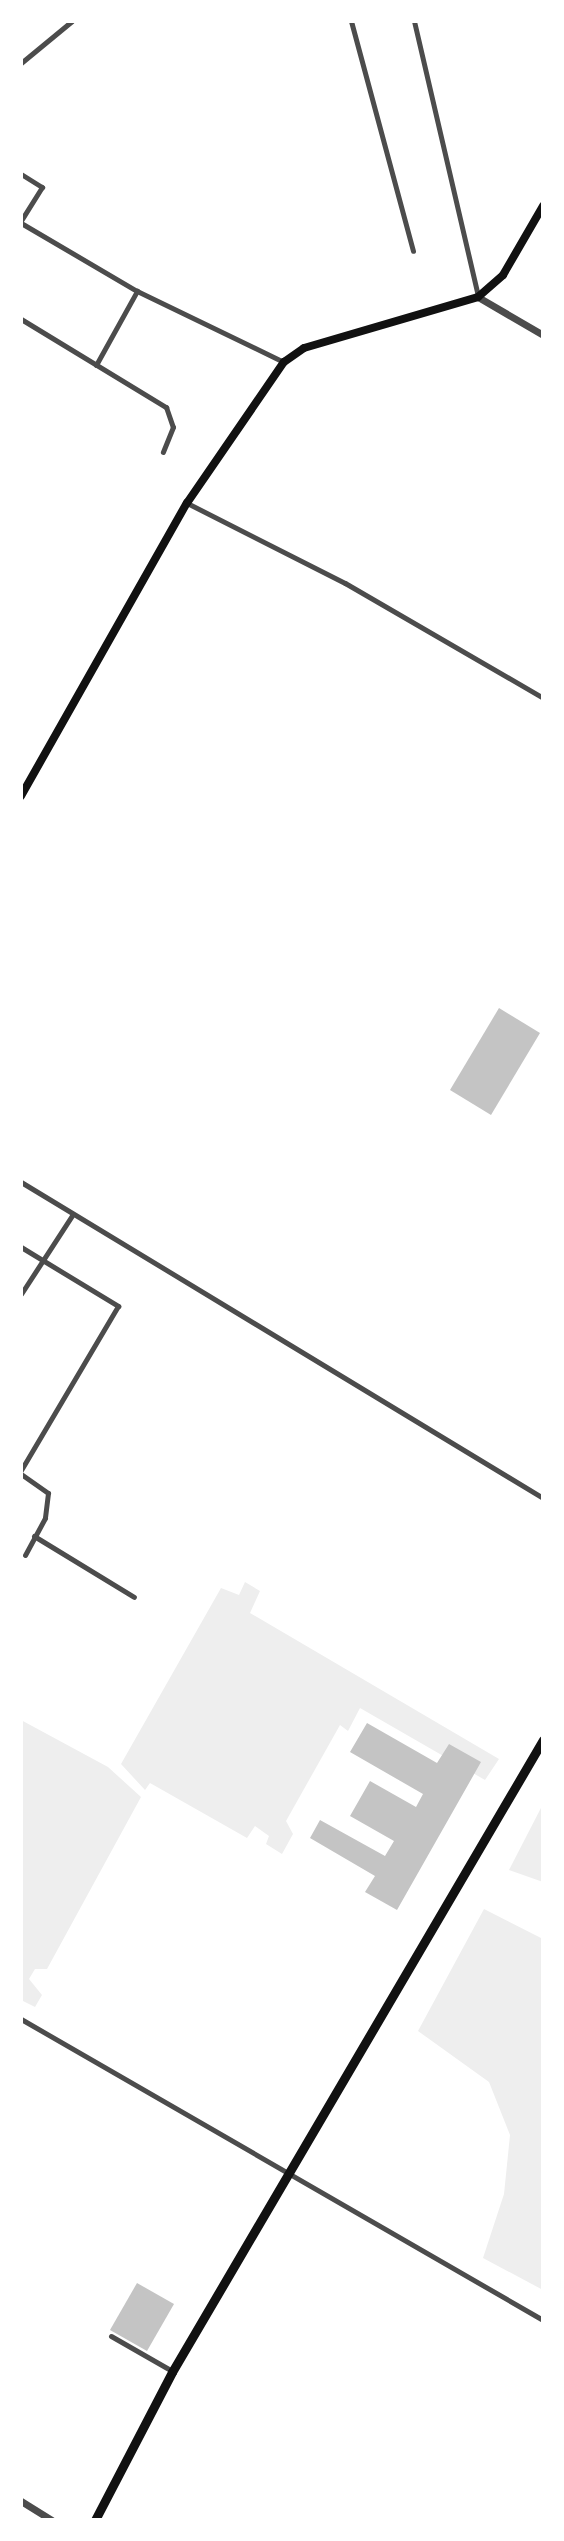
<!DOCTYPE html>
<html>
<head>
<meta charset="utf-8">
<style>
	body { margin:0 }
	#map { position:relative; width:564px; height:2541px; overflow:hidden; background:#fff; font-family:"PT Sans Narrow",sans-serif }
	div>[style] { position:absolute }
	.green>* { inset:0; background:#eee }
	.building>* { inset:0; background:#c4c4c4 }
	.minor>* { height:5px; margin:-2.5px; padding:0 2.5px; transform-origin:2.5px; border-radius:2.5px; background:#4c4c4c }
	.tertiary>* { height:7px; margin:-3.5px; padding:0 3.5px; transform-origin:3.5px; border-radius:3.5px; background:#4c4c4c }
	.secondary>* { height:8px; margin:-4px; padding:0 4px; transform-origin:4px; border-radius:4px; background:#111 }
	.primary>* { height:9px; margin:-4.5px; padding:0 4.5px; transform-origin:4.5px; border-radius:4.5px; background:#111 }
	span { translate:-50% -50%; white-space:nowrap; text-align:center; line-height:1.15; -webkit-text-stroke:7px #fff; paint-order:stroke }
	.frame { position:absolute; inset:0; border:23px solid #fff; pointer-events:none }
</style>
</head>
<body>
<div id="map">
	<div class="green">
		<div style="clip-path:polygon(245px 1582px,260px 1591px,250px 1613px,499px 1759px,485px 1780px,360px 1708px,348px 1731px,340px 1725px,286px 1821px,293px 1834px,282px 1854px,266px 1844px,269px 1836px,255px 1826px,247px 1838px,150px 1783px,145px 1790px,121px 1764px,221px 1588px,239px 1595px)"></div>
		<div style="clip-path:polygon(21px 1720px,108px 1767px,141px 1797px,47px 1969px,35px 1969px,29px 1979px,42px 1995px,35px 2007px,21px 2000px)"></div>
		<div style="clip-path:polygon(543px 1804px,543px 1882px,509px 1870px)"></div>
		<div style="clip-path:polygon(484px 1909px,543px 1939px,543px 2290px,483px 2258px,504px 2194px,510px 2135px,489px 2082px,418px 2031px)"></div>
	</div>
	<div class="building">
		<div style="clip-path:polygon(499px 1008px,540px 1033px,491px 1115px,450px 1090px)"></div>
		<div style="clip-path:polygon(367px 1723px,437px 1763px,449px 1744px,481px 1762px,397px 1910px,365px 1892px,375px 1876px,310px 1838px,320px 1820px,385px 1856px,394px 1841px,350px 1816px,370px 1781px,416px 1807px,423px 1794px,350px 1752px)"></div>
		<div style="clip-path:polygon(137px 2283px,174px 2304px,147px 2351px,110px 2330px)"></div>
	</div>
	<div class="minor">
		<div style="left:351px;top:21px;width:238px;rotate:74.9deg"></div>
		<div style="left:414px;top:21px;width:283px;rotate:76.9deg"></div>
		<div style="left:21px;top:63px;width:66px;rotate:-39.5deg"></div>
		<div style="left:21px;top:174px;width:25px;rotate:32deg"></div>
		<div style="left:42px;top:187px;width:40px;rotate:122deg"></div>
		<div style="left:21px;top:223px;width:134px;rotate:30.4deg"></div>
		<div style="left:21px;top:319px;width:170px;rotate:31.3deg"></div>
		<div style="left:166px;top:407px;width:21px;rotate:71deg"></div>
		<div style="left:173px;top:427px;width:27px;rotate:112deg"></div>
		<div style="left:96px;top:365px;width:85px;rotate:-61deg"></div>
		<div style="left:137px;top:291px;width:163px;rotate:25.8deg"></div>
		<div style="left:187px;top:503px;width:177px;rotate:26.9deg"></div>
		<div style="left:345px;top:583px;width:229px;rotate:30.1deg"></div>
		<div style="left:21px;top:1182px;width:610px;rotate:31.19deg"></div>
		<div style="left:21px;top:1247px;width:114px;rotate:31.3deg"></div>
		<div style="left:118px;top:1306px;width:191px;rotate:120.6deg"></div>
		<div style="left:21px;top:1294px;width:95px;rotate:-57deg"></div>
		<div style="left:21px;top:1474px;width:33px;rotate:35deg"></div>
		<div style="left:48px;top:1493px;width:25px;rotate:97deg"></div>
		<div style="left:45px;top:1518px;width:42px;rotate:118.4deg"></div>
		<div style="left:34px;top:1536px;width:117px;rotate:31.4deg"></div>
		<div style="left:21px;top:2019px;width:603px;rotate:29.97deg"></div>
		<div style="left:111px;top:2336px;width:70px;rotate:29.8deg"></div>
	</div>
	<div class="tertiary">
		<div style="left:478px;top:297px;width:75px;rotate:30.3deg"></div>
		<div style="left:21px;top:2501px;width:36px;rotate:32deg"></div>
	</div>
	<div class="secondary">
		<div style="left:21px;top:796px;width:337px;rotate:-60.5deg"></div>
		<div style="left:187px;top:503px;width:171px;rotate:-55.5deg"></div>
		<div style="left:284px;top:362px;width:24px;rotate:-35deg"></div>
		<div style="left:304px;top:348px;width:181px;rotate:-16.3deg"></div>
		<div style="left:478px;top:297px;width:33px;rotate:-41deg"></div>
		<div style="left:503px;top:275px;width:80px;rotate:-59.9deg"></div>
	</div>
	<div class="primary">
		<div style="left:95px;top:2520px;width:167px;rotate:-62.5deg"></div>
		<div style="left:172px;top:2372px;width:733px;rotate:-59.59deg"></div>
	</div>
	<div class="frame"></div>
</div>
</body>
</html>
